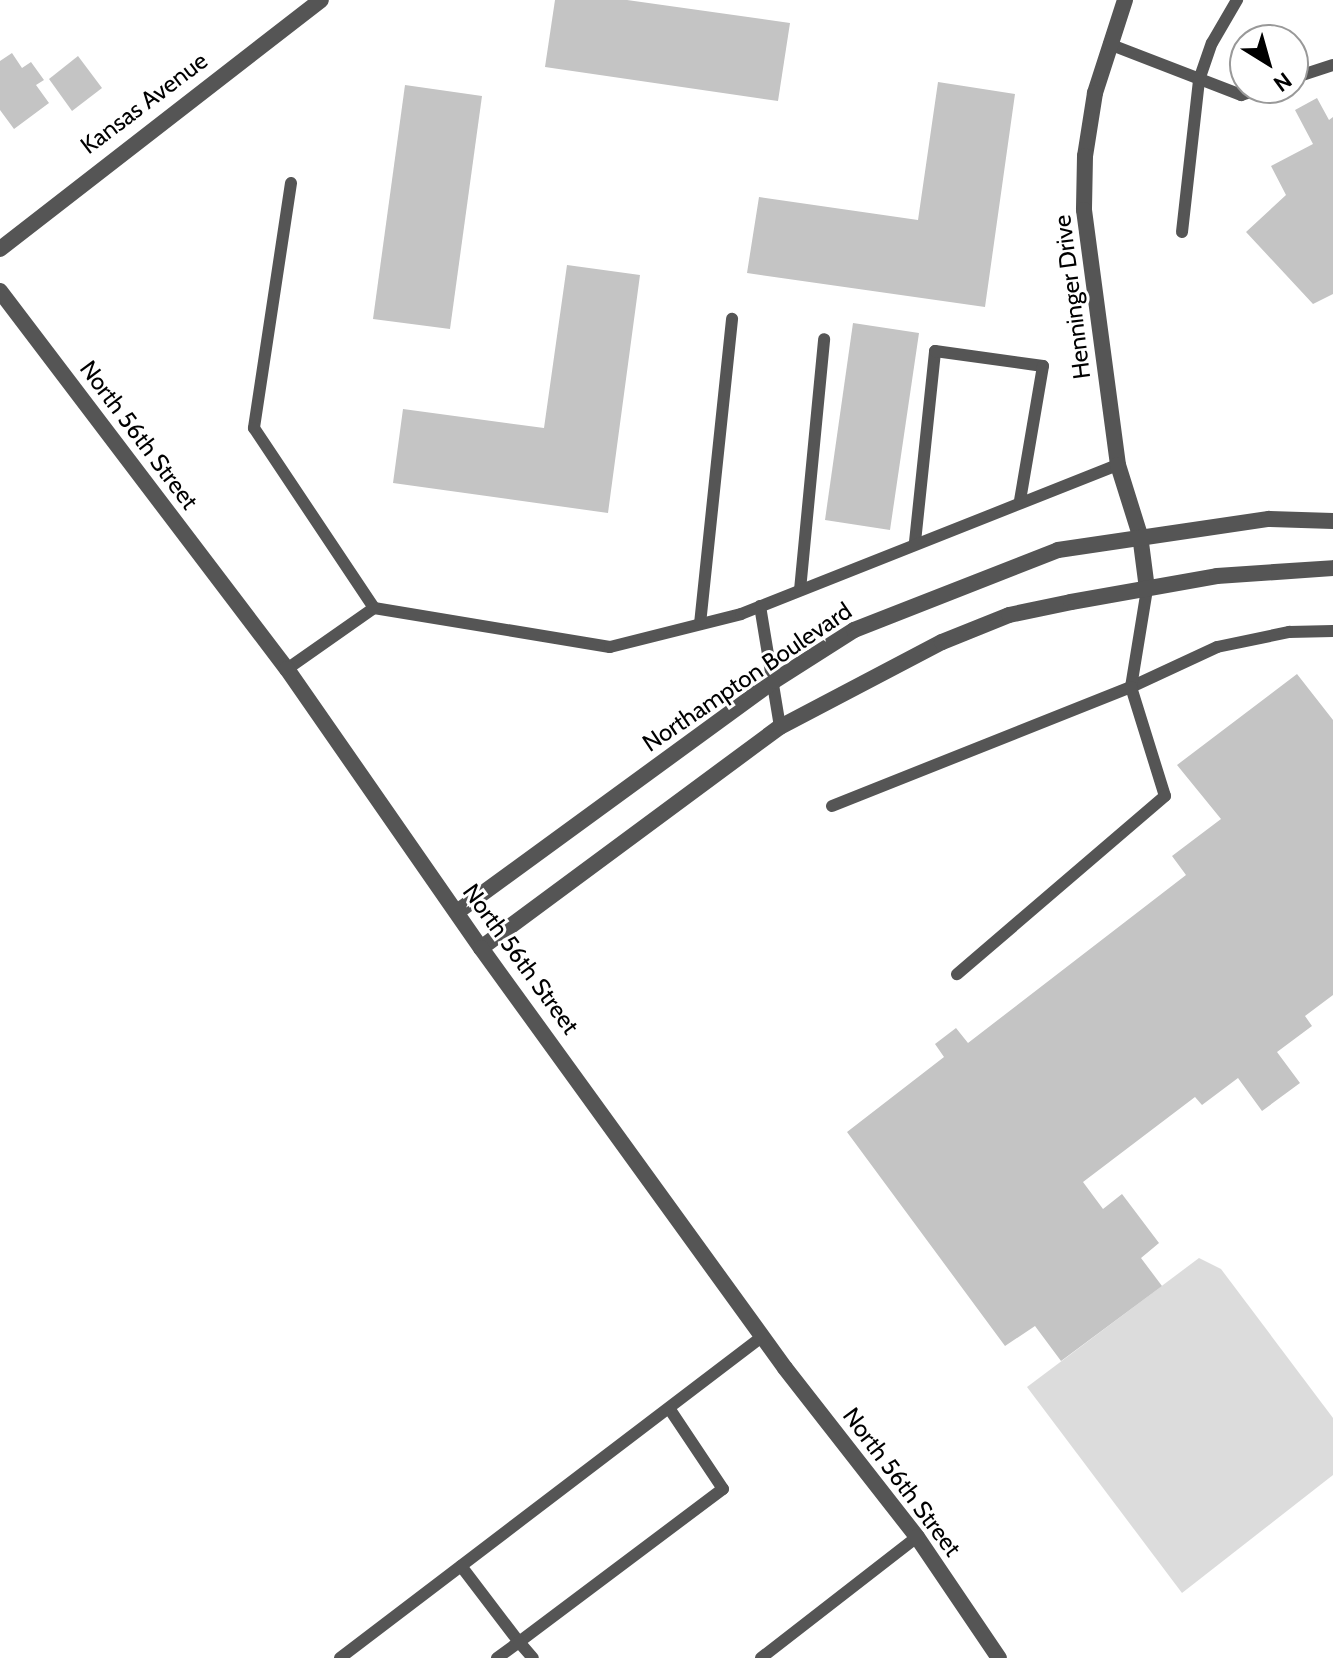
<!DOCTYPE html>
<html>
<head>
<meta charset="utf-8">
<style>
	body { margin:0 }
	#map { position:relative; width:1333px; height:1658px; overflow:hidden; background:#fff; font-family:Cabin,sans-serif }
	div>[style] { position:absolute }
	.green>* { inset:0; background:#dcdcdc }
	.building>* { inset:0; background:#c4c4c4 }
	.service>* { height:12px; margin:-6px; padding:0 6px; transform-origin:6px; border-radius:6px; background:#555 }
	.minor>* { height:16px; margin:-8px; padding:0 8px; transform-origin:8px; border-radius:8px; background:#555 }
	.tertiary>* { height:16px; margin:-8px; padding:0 8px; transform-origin:8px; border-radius:8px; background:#555 }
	span { translate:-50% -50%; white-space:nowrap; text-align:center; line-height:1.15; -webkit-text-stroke:6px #fff; paint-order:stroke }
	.street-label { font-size:24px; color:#000 }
	.north { position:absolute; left:1229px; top:24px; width:80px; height:80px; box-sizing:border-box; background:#fff; border:2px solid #999; border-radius:50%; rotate:143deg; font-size:22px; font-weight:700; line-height:32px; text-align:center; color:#000 }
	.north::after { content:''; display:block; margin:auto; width:28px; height:36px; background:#000; clip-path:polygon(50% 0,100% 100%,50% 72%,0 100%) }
</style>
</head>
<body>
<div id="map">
	<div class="green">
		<div style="clip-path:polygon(1199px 1258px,1221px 1269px,1333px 1418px,1333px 1475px,1182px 1593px,1027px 1387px)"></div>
	</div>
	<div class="building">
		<div style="clip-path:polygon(555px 0,627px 0,790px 23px,778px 101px,545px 67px)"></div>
		<div style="clip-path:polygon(12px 53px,22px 68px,31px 62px,44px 80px,36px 85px,49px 103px,14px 129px,0 110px,0 61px)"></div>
		<div style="clip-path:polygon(78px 56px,102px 88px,72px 111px,49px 79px)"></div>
		<div style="clip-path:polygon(938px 82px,1015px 94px,985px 307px,747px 273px,759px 197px,918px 220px)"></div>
		<div style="clip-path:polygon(405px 85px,482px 96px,450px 329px,373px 319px)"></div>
		<div style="clip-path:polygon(1317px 98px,1329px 120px,1333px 117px,1333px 294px,1313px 304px,1246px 232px,1286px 195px,1271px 166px,1313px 144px,1295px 110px)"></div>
		<div style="clip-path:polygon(567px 265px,640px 275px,608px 513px,393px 483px,403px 409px,544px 428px)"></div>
		<div style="clip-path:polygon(853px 323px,919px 333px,890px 530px,825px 520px)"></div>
		<div style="clip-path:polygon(1297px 674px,1333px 720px,1333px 995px,1305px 1016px,1312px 1026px,1277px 1052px,1300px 1083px,1262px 1111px,1238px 1078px,1202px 1105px,1195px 1097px,1083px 1182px,1103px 1209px,1122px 1194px,1159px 1243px,1141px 1258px,1162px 1286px,1061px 1361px,1035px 1326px,1005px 1346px,847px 1132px,944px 1057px,935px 1044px,956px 1028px,968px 1043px,1186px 875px,1172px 856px,1221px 819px,1177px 765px)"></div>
	</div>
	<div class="service">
		<div style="left:1109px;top:44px;width:142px;rotate:21.1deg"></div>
		<div style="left:1241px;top:95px;width:22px;rotate:-18deg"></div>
		<div style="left:1293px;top:78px;width:42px;rotate:-18deg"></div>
		<div style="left:291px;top:183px;width:248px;rotate:98.6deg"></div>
		<div style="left:254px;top:428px;width:216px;rotate:56.3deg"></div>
		<div style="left:1182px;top:232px;width:153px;rotate:-83.6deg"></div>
		<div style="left:1199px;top:80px;width:39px;rotate:-71deg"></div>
		<div style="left:1212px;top:43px;width:50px;rotate:-59.8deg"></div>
		<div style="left:915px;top:542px;width:192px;rotate:-84deg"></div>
		<div style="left:935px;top:351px;width:109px;rotate:7.9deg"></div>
		<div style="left:1043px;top:366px;width:136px;rotate:99.7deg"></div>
		<div style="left:800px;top:590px;width:252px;rotate:-84.5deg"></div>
		<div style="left:760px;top:606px;width:123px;rotate:80.6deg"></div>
		<div style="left:700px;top:624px;width:307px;rotate:-84deg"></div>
		<div style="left:287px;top:669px;width:106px;rotate:-35deg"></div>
		<div style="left:374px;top:608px;width:239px;rotate:9.4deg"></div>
		<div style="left:610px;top:647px;width:135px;rotate:-14.1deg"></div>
		<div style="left:741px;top:614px;width:405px;rotate:-21.6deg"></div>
		<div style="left:1131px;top:687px;width:95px;rotate:-24.9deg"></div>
		<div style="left:1217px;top:647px;width:74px;rotate:-11.8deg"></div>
		<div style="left:1289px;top:632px;width:44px;rotate:-1.3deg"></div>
		<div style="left:1131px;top:687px;width:99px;rotate:-80.7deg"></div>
		<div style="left:832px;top:806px;width:322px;rotate:-21.7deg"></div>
		<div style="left:1131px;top:687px;width:114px;rotate:72.7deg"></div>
		<div style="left:1165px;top:796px;width:274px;rotate:139.4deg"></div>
		<div style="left:461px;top:1566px;width:96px;rotate:52.7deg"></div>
		<div style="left:519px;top:1642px;width:255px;rotate:-36.9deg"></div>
		<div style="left:723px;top:1489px;width:97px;rotate:-123.7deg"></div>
		<div style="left:340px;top:1658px;width:532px;rotate:-37.28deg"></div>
		<div style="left:497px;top:1658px;width:27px;rotate:-36deg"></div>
		<div style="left:519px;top:1642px;width:21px;rotate:49deg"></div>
		<div style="left:761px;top:1658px;width:197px;rotate:-37.8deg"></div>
	</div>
	<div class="minor">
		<div style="left:1125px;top:0;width:98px;rotate:107.9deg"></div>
		<div style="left:1095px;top:93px;width:64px;rotate:99deg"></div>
		<div style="left:1085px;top:156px;width:54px;rotate:91.1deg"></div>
		<div style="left:1084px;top:210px;width:257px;rotate:82.4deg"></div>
		<div style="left:1118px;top:465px;width:73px;rotate:72.6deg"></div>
		<div style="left:1140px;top:535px;width:54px;rotate:82.6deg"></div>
		<div style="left:0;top:249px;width:406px;rotate:-37.8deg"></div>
		<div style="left:457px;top:912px;width:392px;rotate:-36.1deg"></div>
		<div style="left:774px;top:681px;width:95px;rotate:-32.5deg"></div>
		<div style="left:854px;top:630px;width:219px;rotate:-21.4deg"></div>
		<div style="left:1058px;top:550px;width:213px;rotate:-8.4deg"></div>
		<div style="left:1269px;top:519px;width:64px;rotate:1.8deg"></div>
		<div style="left:481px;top:948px;width:372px;rotate:-36.5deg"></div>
		<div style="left:780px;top:727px;width:183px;rotate:-27.7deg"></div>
		<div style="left:942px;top:642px;width:72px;rotate:-21.9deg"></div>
		<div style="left:1009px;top:615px;width:63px;rotate:-11.8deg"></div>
		<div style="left:1071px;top:602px;width:148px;rotate:-10.1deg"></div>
		<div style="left:1217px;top:576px;width:116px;rotate:-3.9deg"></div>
	</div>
	<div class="tertiary">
		<div style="left:0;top:291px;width:475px;rotate:52.8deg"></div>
		<div style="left:287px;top:669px;width:340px;rotate:55.2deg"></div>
		<div style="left:481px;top:948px;width:518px;rotate:54.1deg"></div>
		<div style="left:785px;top:1368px;width:214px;rotate:52deg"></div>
		<div style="left:917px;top:1537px;width:146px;rotate:55.9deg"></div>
	</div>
	<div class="street-label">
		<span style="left:144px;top:103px;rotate:-37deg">Kansas Avenue</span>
		<span style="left:1072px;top:297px;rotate:-97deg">Henninger Drive</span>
		<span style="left:139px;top:435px;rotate:53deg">North 56th Street</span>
		<span style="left:747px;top:677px;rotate:-34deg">Northampton Boulevard</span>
		<span style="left:521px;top:959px;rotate:54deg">North 56th Street</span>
		<span style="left:902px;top:1482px;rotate:53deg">North 56th Street</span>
	</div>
	<div class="north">N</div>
</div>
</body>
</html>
